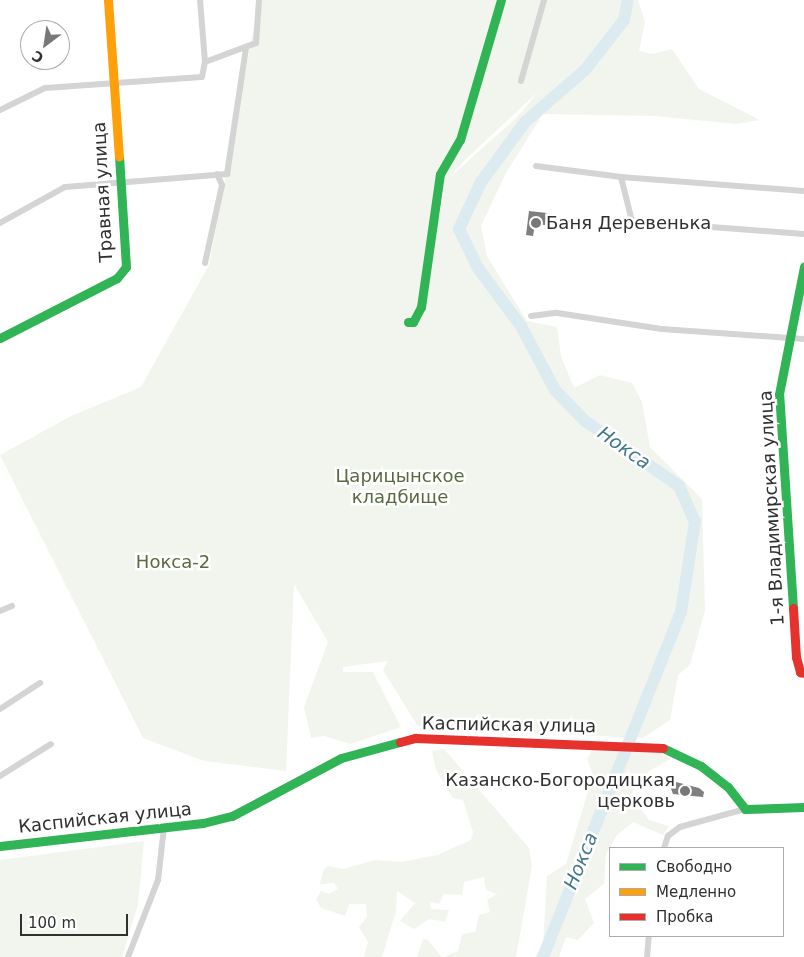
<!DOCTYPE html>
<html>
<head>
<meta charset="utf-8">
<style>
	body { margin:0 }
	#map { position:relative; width:804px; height:957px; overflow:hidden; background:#fff; font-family:"DejaVu Sans",sans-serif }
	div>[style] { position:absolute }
	.green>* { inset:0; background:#f2f5ed }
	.river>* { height:12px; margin:-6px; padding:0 6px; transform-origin:6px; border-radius:6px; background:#dbebf0 }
	.building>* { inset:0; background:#7f7f7f }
	.street>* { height:6px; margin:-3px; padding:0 3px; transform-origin:3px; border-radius:3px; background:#d4d4d4 }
	.fast>* { height:9px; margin:-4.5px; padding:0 4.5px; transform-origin:4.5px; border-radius:4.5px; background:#30b455 }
	.slow>* { height:9px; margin:-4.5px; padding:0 4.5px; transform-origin:4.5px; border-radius:4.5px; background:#ff9f0a }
	.jam>* { height:9px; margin:-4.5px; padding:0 4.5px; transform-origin:4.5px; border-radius:4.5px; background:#e5322d }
	.dots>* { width:14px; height:14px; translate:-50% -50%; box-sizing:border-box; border:2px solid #fff; border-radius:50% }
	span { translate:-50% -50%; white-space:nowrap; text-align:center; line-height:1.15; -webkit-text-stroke:5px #fff; paint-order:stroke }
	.street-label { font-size:18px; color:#303030 }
	.poi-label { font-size:18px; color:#303030 }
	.left { translate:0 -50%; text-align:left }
	.right { translate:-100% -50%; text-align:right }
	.park-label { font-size:18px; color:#57693f }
	.water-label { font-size:19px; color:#42788d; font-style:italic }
	.legend { position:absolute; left:609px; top:847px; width:175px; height:90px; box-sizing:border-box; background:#fff; border:1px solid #acacac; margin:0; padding:6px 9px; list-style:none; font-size:15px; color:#303030 }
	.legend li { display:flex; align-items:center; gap:10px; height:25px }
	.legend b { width:25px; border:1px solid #acacac }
	.north { position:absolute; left:20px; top:20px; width:50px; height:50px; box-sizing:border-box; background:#fff; border:1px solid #acacac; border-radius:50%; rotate:211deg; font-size:14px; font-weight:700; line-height:20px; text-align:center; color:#303030 }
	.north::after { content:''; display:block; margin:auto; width:18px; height:22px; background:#787878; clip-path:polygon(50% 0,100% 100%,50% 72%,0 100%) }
	.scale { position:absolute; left:20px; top:914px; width:108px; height:22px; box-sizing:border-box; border:2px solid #303030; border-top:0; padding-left:6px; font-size:15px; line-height:18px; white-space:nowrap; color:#303030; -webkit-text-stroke:4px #fff; paint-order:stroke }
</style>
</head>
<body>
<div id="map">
	<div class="green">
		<div style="clip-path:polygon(evenodd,259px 0,638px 0,645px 22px,639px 51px,653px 54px,672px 49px,699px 89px,760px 120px,736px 124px,655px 116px,543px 114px,506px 173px,481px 226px,487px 256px,527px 321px,557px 327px,561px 356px,574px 388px,600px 375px,632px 383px,642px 402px,650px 447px,702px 499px,705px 610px,690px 665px,678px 675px,670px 720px,643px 738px,430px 729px,417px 725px,383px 670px,388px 661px,343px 667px,343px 672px,373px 672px,401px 727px,350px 744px,324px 736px,311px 738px,304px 707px,328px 642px,294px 584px,286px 771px,204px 761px,143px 738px,0 455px,71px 416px,141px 387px,209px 265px,259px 0,538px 92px,516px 118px,450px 177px,468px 157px,538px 92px,259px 0,445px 182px,446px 183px,422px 303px,440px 188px,445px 182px)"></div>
		<div style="clip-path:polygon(444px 749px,529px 848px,532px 866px,516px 957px,444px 957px,458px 951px,462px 934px,475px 932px,479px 915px,490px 912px,487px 900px,497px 894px,486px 890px,484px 877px,464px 882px,462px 895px,444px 894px,439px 904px,430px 902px,431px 909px,449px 910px,445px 922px,430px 919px,414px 929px,400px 921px,415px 903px,397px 891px,396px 911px,382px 957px,364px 957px,368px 942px,359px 927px,367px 917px,366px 904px,349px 904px,345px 916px,321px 908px,316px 899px,321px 891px,329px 894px,338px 889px,334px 883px,320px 884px,323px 871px,328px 866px,343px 869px,375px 860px,401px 862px,437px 855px,471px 840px,473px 832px,463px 800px,453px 798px,436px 770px,432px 751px)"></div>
		<div style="clip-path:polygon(592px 750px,660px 753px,671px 759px,649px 771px,645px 780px,638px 780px,627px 804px,630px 809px,641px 809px,649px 820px,669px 826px,663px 835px,633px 822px,617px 835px,606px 854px,604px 884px,585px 899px,594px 923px,578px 940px,566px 937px,559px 957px,535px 957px,543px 945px,547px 876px,566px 864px,593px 775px,587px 759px)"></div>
		<div style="clip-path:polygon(144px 841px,138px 904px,122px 957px,0 957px,0 860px)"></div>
		<div style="clip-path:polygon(423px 939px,428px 940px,442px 957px,417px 957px)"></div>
	</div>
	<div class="river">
		<div style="left:543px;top:957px;width:372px;rotate:-68.2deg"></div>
		<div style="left:681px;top:612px;width:91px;rotate:-81.2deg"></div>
		<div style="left:695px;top:522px;width:39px;rotate:-114deg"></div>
		<div style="left:679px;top:486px;width:114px;rotate:-145.3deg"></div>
		<div style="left:585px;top:421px;width:43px;rotate:-134.1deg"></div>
		<div style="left:555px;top:390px;width:72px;rotate:-118deg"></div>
		<div style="left:521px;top:326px;width:72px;rotate:-126.6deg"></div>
		<div style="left:478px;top:268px;width:43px;rotate:-116deg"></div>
		<div style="left:459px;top:229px;width:52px;rotate:-64.9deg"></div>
		<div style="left:481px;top:182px;width:74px;rotate:-53.7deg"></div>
		<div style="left:525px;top:122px;width:79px;rotate:-40.9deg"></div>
		<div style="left:585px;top:70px;width:63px;rotate:-52deg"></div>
		<div style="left:624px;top:20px;width:20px;rotate:-79deg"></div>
	</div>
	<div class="building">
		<div style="clip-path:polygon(529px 211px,547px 213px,545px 225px,535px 224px,533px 236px,526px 235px)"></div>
		<div style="clip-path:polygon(676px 782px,699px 788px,704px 792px,703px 797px,673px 794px,670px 786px)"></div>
	</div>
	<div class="street">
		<div style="left:205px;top:62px;width:54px;rotate:-20.4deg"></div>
		<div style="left:256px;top:43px;width:43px;rotate:-86deg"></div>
		<div style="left:521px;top:81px;width:84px;rotate:-74.1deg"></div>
		<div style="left:0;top:110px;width:50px;rotate:-26.1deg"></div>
		<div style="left:45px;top:88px;width:157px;rotate:-4deg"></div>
		<div style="left:202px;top:77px;width:15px;rotate:-79deg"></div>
		<div style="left:205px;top:62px;width:62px;rotate:-94.6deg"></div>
		<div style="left:536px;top:166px;width:86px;rotate:7.4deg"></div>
		<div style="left:621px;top:177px;width:184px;rotate:4.4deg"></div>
		<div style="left:621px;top:177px;width:45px;rotate:76deg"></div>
		<div style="left:632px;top:221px;width:172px;rotate:4.3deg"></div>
		<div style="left:0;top:223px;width:74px;rotate:-29deg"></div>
		<div style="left:65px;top:187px;width:163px;rotate:-4.6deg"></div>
		<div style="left:227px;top:174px;width:126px;rotate:-81.4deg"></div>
		<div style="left:205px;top:263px;width:80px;rotate:-77.7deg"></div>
		<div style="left:222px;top:185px;width:12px;rotate:-114deg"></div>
		<div style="left:531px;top:316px;width:26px;rotate:-7deg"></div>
		<div style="left:557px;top:313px;width:106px;rotate:8.7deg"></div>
		<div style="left:662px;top:329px;width:142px;rotate:4deg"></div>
		<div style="left:0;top:611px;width:13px;rotate:-23deg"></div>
		<div style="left:0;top:709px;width:48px;rotate:-33deg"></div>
		<div style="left:0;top:776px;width:60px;rotate:-32.1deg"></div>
		<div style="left:664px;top:848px;width:13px;rotate:-72deg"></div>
		<div style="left:668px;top:836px;width:15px;rotate:-37deg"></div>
		<div style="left:680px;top:827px;width:67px;rotate:-15.5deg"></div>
		<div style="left:128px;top:957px;width:83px;rotate:-68.7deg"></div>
		<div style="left:158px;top:880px;width:53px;rotate:-83.5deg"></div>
		<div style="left:647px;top:957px;width:21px;rotate:-85deg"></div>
	</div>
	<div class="fast">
		<div style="left:408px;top:322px;width:5px"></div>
		<div style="left:413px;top:322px;width:17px;rotate:-62deg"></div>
		<div style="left:421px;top:307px;width:134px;rotate:-81.9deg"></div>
		<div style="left:440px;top:174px;width:39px;rotate:-60deg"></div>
		<div style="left:460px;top:140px;width:146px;rotate:-73.7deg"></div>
		<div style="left:0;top:338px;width:131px;rotate:-27.1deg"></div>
		<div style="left:117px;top:278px;width:14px;rotate:-51deg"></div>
		<div style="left:126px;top:267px;width:110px;rotate:-93.6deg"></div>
		<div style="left:793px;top:608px;width:214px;rotate:-93.7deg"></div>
		<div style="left:779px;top:394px;width:130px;rotate:-78.9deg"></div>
		<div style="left:663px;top:748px;width:42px;rotate:25.3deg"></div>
		<div style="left:701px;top:766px;width:34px;rotate:38deg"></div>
		<div style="left:728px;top:787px;width:28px;rotate:52deg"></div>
		<div style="left:745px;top:809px;width:59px;rotate:-1.9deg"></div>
		<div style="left:0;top:846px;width:204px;rotate:-6.5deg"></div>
		<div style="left:203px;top:823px;width:30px;rotate:-14deg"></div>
		<div style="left:232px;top:816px;width:123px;rotate:-28deg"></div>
		<div style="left:341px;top:758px;width:61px;rotate:-15.2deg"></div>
	</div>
	<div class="slow">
		<div style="left:108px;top:0;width:157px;rotate:86deg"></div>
	</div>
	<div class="jam">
		<div style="left:793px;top:608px;width:49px;rotate:86.5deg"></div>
		<div style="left:796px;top:657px;width:16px;rotate:75deg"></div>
		<div style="left:800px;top:672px;width:4px;rotate:14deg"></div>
		<div style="left:400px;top:742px;width:16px;rotate:-15deg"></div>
		<div style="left:415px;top:738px;width:248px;rotate:2.3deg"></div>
	</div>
	<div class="dots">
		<div style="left:536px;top:223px;background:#787878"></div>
		<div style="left:685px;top:791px;background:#787878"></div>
	</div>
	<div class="street-label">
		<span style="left:103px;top:192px;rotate:-93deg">Травная улица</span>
		<span style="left:772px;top:508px;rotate:-93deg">1-я Владимирская улица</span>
		<span style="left:509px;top:725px;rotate:1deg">Каспийская улица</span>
		<span style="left:105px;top:818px;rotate:-6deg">Каспийская улица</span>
	</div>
	<div class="poi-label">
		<span class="left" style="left:546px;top:223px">Баня Деревенька</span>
		<span class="right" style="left:675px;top:791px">Казанско-Богородицкая<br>церковь</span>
	</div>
	<div class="park-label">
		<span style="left:400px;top:487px">Царицынское<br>кладбище</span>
		<span style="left:173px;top:562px">Нокса-2</span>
	</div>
	<div class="water-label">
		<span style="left:624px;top:448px;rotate:35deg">Нокса</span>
		<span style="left:581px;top:861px;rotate:-68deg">Нокса</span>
	</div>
	<ul class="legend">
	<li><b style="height:6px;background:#30b455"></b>Свободно</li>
	<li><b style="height:6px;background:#ff9f0a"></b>Медленно</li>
	<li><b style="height:6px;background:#e5322d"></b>Пробка</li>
	</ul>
	<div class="north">С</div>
	<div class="scale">100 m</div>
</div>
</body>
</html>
